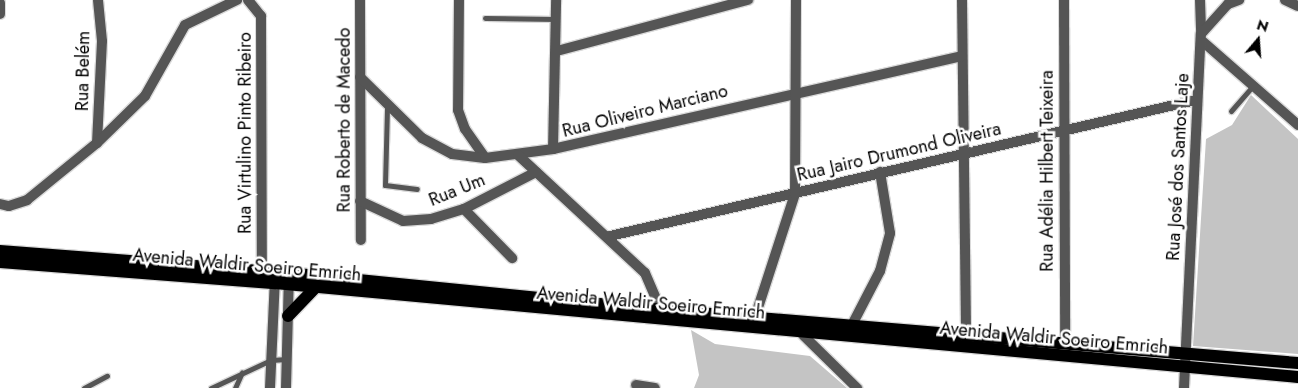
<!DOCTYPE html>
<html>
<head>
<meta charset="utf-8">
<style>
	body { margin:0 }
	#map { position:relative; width:1298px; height:388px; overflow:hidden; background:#fff; font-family:Jost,sans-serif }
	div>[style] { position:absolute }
	.building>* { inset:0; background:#c4c4c4 }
	.roads { filter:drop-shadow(1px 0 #dbdbdb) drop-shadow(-1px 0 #dbdbdb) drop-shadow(0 1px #dbdbdb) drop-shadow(0 -1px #dbdbdb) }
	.service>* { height:5px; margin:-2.5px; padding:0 2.5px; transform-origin:2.5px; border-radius:2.5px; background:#555 }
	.minor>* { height:10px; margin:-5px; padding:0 5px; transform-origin:5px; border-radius:5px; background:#555 }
	.tertiary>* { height:10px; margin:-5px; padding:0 5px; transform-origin:5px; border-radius:5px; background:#555 }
	.primary>* { height:12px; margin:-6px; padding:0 6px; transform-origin:6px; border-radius:6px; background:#000 }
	span { translate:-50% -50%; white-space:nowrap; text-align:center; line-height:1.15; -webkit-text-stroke:5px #fff; paint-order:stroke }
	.street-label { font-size:18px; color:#000 }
	.north { position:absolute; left:1233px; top:15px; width:50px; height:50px; -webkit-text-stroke:4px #fff; paint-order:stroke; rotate:18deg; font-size:14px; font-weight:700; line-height:20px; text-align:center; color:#000 }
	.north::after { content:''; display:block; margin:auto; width:18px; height:22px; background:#000; clip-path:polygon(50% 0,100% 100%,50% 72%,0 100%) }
</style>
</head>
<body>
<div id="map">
	<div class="building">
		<div style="clip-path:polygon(1251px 95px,1298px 139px,1298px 354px,1193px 346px,1206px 139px,1232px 125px)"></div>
		<div style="clip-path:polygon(691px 330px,715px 344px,810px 356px,847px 388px,694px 388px,699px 375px)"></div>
	</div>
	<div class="roads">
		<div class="service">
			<div style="left:485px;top:18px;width:71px;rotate:0.8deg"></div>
			<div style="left:387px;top:108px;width:77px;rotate:91.5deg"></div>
			<div style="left:385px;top:185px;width:32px;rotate:7deg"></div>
			<div style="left:1231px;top:111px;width:33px;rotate:-49deg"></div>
			<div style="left:84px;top:388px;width:26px;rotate:-28deg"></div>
			<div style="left:211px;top:388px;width:66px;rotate:-25deg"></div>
			<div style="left:271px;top:360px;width:16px;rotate:-4deg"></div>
			<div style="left:235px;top:388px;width:17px;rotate:-66deg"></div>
		</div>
		<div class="minor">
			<div style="left:248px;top:0;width:21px;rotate:51deg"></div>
			<div style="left:261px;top:16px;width:255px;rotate:89.8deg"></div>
			<div style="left:360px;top:0;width:240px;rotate:89.8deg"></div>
			<div style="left:459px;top:0;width:110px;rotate:90.5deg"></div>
			<div style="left:458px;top:110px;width:20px;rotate:70deg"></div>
			<div style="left:465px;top:129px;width:35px;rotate:55deg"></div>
			<div style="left:962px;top:0;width:335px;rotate:89.3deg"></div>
			<div style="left:1064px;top:0;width:343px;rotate:89.8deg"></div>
			<div style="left:1200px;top:0;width:34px;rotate:88deg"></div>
			<div style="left:1285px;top:0;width:14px;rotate:25deg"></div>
			<div style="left:0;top:3px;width:11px;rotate:90deg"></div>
			<div style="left:1201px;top:40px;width:129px;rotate:41.2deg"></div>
			<div style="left:557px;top:51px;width:198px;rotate:-15deg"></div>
			<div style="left:360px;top:77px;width:87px;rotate:44.5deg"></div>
			<div style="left:422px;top:138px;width:34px;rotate:28deg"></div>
			<div style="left:452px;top:154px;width:33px;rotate:7deg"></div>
			<div style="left:485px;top:158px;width:69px;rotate:-7.5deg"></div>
			<div style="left:553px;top:149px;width:419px;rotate:-12.8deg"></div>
			<div style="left:97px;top:143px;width:102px;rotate:-87.2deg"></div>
			<div style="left:102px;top:41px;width:41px;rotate:-95.6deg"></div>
			<div style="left:553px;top:149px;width:149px;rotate:-88.8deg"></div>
			<div style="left:518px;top:155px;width:173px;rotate:42.9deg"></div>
			<div style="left:645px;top:273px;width:46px;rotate:66.8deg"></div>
			<div style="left:360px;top:201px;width:47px;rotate:24.9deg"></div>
			<div style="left:403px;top:221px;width:28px;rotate:-4deg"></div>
			<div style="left:431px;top:219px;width:34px;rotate:-17deg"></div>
			<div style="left:464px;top:209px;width:81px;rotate:-27.2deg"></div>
			<div style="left:0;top:204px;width:9px;rotate:13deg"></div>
			<div style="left:9px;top:206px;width:19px;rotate:-18deg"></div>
			<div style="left:27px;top:200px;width:90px;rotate:-39.2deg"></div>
			<div style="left:97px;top:143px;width:67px;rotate:-44.4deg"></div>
			<div style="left:145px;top:96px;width:81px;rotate:-60.6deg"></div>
			<div style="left:185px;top:25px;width:58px;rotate:-25.7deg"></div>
			<div style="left:464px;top:209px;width:69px;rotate:45.6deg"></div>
			<div style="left:610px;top:236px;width:602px;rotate:-13.07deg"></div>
			<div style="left:755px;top:317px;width:129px;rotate:-72deg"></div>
			<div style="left:795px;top:194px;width:194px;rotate:-89.7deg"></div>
			<div style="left:853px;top:323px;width:59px;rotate:-62.6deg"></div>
			<div style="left:880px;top:271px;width:39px;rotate:-75deg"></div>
			<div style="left:890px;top:233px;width:62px;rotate:-99.3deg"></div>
			<div style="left:803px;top:335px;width:76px;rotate:44.5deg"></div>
			<div style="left:636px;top:385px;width:19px;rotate:9deg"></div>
			<div style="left:1184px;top:388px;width:354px;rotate:-87.3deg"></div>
			<div style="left:1201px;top:34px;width:40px;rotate:-48deg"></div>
			<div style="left:1228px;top:4px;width:12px;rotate:-20deg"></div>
		</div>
		<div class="tertiary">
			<div style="left:270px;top:388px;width:111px;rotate:-87.4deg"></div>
			<div style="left:286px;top:388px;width:111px;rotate:-88.5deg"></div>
		</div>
		<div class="primary">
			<div style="left:0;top:251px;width:290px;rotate:4.4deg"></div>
			<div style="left:289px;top:273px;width:354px;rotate:5.7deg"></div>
			<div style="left:641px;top:308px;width:659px;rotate:4.79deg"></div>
			<div style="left:0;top:262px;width:276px;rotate:4.4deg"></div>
			<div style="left:275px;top:283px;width:1027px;rotate:5.25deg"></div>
			<div style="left:288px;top:316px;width:39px;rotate:-46deg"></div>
		</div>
	</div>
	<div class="street-label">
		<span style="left:83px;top:71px;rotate:-89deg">Rua Belém</span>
		<span style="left:645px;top:111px;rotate:-14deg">Rua Oliveiro Marciano</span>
		<span style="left:344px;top:120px;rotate:-90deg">Rua Roberto de Macedo</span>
		<span style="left:245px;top:133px;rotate:-90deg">Rua Virtulino Pinto Ribeiro</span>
		<span style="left:899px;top:152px;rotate:-13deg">Rua Jairo Drumond Oliveira</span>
		<span style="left:1178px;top:167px;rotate:-87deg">Rua José dos Santos Laje</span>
		<span style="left:1047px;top:171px;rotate:-90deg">Rua Adélia Hilbert Teixeira</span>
		<span style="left:457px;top:190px;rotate:-22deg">Rua Um</span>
		<span style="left:247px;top:265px;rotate:5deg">Avenida Waldir Soeiro Emrich</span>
		<span style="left:651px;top:303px;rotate:5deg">Avenida Waldir Soeiro Emrich</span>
		<span style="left:1054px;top:338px;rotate:5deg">Avenida Waldir Soeiro Emrich</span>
	</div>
	<div class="north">N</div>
</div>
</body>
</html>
